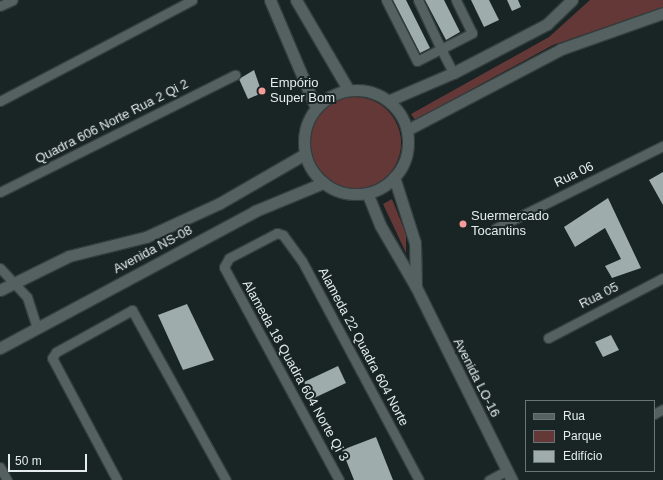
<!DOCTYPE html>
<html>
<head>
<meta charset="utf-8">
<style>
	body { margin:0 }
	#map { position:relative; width:663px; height:480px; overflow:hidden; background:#192424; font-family:Helvetica,sans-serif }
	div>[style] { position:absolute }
	.green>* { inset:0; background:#643837 }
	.round { border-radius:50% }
	.building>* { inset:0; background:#9eacac }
	.roads { filter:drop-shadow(1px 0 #353e3e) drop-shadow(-1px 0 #353e3e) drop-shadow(0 1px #353e3e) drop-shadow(0 -1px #353e3e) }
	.minor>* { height:9px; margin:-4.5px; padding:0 4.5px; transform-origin:4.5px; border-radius:4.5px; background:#556161 }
	.tertiary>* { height:11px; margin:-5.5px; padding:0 5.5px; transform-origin:5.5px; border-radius:5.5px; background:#556161 }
	.tertiary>.ring { margin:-5.5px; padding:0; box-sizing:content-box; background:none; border:11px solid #556161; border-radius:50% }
	.dots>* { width:11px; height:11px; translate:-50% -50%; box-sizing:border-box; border:2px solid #192424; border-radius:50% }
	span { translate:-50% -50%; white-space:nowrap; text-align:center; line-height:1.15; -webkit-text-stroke:4px #192424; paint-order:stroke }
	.poi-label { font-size:13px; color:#e4ecec }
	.left { translate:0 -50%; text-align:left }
	.street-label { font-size:13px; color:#e4ecec }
	.legend { position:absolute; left:525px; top:400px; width:130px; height:72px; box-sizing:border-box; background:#192424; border:1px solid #6a7474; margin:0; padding:5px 7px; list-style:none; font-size:12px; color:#e4ecec }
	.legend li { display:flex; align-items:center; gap:8px; height:20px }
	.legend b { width:20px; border:1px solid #6a7474 }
	.scale { position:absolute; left:8px; top:454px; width:79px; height:18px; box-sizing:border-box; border:2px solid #e4ecec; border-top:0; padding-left:5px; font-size:12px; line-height:14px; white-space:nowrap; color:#e4ecec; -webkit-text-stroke:3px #192424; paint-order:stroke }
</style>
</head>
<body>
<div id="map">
	<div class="green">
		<div style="clip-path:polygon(590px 0,663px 0,663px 7px,553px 45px,415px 120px,411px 114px,549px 37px)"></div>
		<div class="round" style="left:309px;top:97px;width:92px;height:92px"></div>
		<div style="clip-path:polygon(392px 199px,406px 234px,406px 253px,383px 204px)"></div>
	</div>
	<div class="building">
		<div style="clip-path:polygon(393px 0,406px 0,430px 48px,420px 53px)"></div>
		<div style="clip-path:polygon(425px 0,444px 0,460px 32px,446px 40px)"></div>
		<div style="clip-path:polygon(471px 0,489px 0,499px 20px,484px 27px)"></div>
		<div style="clip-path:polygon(507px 0,518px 0,521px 7px,512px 11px)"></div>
		<div style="clip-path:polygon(254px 70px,262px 93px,248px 99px,239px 79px)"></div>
		<div style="clip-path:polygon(663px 172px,663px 205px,649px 180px)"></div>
		<div style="clip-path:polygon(608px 198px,641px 268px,612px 278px,605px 266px,621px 259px,605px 228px,575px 247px,564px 227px)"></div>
		<div style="clip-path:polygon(187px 304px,214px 360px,183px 370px,158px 315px)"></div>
		<div style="clip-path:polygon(611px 335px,619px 350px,603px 357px,595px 342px)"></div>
		<div style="clip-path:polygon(338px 366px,346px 383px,312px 399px,304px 382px)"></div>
		<div style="clip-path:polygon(376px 437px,393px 480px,354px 480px,342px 450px)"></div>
	</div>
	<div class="roads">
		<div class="minor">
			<div style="left:386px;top:0;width:68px;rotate:63.1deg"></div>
			<div style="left:417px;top:61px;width:27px;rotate:-27deg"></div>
			<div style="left:441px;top:49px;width:27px;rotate:63deg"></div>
			<div style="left:418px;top:0;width:54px;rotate:64.9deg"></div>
			<div style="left:441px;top:49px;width:35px;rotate:-27deg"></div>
			<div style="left:472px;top:33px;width:37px;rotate:-116deg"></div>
			<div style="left:0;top:6px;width:14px;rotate:-25deg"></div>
			<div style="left:0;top:101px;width:217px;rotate:-27.7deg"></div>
			<div style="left:0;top:192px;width:263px;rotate:-26.5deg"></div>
			<div style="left:496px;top:228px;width:186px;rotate:-26.2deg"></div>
			<div style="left:0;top:268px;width:40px;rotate:47deg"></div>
			<div style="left:27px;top:297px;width:33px;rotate:72deg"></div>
			<div style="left:548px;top:338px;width:130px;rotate:-27.6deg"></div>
			<div style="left:654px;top:414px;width:10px;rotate:-29deg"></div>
			<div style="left:0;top:467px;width:15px;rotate:62deg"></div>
			<div style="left:117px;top:480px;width:138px;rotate:-118deg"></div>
			<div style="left:52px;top:358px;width:7px;rotate:-56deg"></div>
			<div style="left:56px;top:352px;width:87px;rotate:-28.9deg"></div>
			<div style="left:132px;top:310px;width:194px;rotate:61.1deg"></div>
			<div style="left:339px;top:480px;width:242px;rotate:-118.4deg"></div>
			<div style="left:224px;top:267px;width:10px;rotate:-61deg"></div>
			<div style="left:229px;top:258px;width:54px;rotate:-27.5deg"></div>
			<div style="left:277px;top:233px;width:6px;rotate:18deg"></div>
			<div style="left:283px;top:235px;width:32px;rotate:54deg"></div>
			<div style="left:302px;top:261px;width:248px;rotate:61.9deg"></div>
			<div style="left:489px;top:480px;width:21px;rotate:-28deg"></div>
		</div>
		<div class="tertiary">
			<div style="left:270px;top:0;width:115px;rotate:67deg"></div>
			<div style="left:296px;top:0;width:103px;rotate:59.7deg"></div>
			<div class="ring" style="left:304px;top:90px;width:93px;height:93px"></div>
			<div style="left:390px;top:100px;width:69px;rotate:-23.2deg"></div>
			<div style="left:453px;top:73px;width:106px;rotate:-27.5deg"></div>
			<div style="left:547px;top:24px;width:35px;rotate:-44deg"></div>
			<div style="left:407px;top:130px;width:174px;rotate:-27.7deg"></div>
			<div style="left:561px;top:49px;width:108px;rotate:-19.4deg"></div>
			<div style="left:394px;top:177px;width:69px;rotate:72.3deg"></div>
			<div style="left:415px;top:243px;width:43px;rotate:88.7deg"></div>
			<div style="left:368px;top:195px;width:32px;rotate:68deg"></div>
			<div style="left:380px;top:225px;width:72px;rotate:59.9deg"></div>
			<div style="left:416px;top:287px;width:216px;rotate:63.6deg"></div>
			<div style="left:0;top:290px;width:77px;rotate:-26.2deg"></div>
			<div style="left:69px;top:256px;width:79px;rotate:-13.9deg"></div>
			<div style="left:146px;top:237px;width:81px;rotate:-24.7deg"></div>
			<div style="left:220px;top:203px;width:98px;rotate:-30deg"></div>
			<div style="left:0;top:348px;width:289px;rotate:-28.2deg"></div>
			<div style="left:255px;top:211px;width:74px;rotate:-22.4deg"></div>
		</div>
	</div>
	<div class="dots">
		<div style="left:262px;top:91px;background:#f59b99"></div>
		<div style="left:463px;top:224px;background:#f59b99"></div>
	</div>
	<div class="poi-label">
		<span class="left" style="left:270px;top:91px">Empório<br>Super Bom</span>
		<span class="left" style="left:471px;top:224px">Suermercado<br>Tocantins</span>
	</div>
	<div class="street-label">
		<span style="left:112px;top:122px;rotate:-27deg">Quadra 606 Norte Rua 2 Qi 2</span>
		<span style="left:574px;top:175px;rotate:-26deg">Rua 06</span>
		<span style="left:153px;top:250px;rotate:-28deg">Avenida NS-08</span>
		<span style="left:599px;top:296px;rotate:-27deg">Rua 05</span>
		<span style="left:363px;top:347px;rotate:62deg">Alameda 22 Quadra 604 Norte</span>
		<span style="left:295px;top:371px;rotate:61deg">Alameda 18 Quadra 604 Norte Qi 3</span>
		<span style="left:476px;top:378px;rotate:63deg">Avenida LO-16</span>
	</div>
	<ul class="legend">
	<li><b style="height:5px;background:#556161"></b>Rua</li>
	<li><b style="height:11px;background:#643837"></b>Parque</li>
	<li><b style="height:11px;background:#9eacac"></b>Edifício</li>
	</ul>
	<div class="scale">50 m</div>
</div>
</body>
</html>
